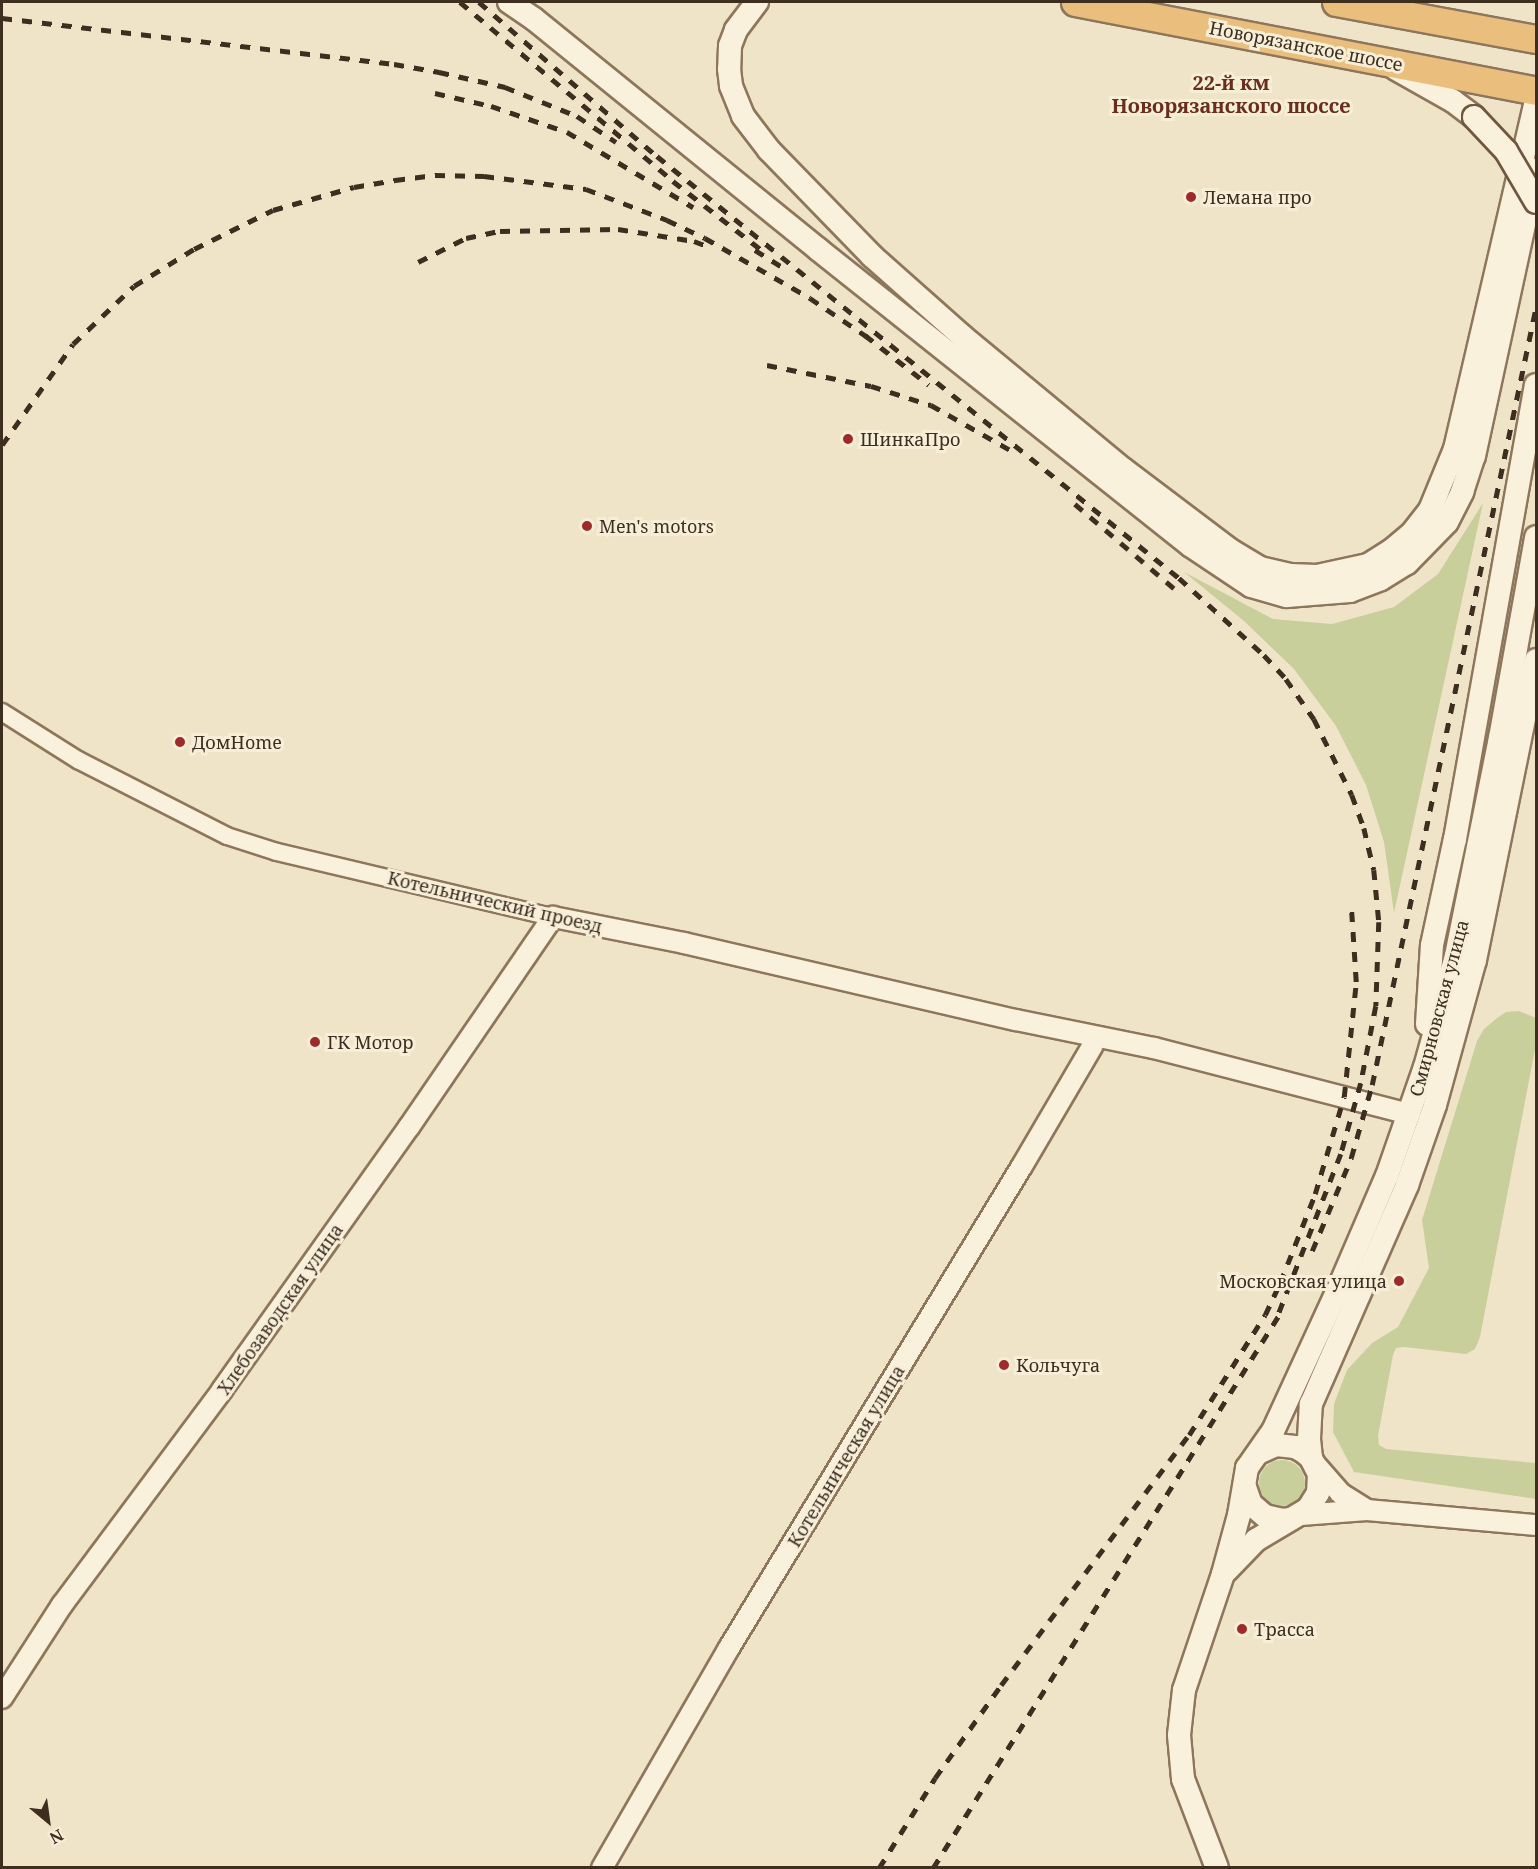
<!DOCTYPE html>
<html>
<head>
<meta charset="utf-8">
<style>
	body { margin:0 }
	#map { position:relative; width:1538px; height:1869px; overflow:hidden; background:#f0e4c8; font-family:"Noto Serif",serif }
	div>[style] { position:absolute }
	.green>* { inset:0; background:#c9cf9b }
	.round { border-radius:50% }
	.roads { filter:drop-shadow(2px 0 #8d765c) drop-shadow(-2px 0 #8d765c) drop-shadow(0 2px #8d765c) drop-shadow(0 -2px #8d765c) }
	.minor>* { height:16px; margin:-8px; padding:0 8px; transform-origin:8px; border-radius:8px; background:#faf1dc }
	.tertiary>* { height:20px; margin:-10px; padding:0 10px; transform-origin:10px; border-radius:10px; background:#faf1dc }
	.secondary>* { height:22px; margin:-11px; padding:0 11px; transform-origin:11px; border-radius:11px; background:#faf1dc }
	.trunk>* { height:27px; margin:-13.5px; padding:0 13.5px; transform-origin:13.5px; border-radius:13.5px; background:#eabe7c }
	.rail>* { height:4.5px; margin-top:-2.25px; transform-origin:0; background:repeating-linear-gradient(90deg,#3d2e20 0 10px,transparent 0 20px) }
	.bridges { filter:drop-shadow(2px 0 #6f573f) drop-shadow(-2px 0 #6f573f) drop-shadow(0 2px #6f573f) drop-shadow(0 -2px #6f573f) }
	.secondary-bridge>* { height:22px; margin:-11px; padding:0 11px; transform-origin:11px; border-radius:11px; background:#faf1dc }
	.dots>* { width:16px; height:16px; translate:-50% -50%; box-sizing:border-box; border:3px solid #f7eed8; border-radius:50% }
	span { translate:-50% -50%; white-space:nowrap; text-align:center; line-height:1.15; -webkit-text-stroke:6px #f7eed8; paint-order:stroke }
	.street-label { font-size:18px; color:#3d2e20 }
	.poi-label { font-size:18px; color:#3d2e20 }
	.left { translate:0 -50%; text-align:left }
	.right { translate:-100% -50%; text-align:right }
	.neighbourhood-label { font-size:20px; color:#6b2e1e; font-weight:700 }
	.frame { position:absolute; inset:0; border:3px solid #3d2e20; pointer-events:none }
	.north { position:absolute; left:18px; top:1791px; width:60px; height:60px; -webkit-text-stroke:4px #f7eed8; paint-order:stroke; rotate:151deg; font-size:16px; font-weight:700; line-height:24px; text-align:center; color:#3d2e20 }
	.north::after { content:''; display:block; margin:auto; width:21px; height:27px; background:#3d2e20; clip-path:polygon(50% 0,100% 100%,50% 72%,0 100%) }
</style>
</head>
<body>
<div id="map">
	<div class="green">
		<div style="clip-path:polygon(1483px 503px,1394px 913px,1384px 842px,1366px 785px,1336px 726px,1294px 669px,1244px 621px,1184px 572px,1273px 619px,1332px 624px,1394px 607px,1438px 574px)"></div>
		<div style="clip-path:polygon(1519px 1011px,1536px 1018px,1536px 1044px,1480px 1337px,1475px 1349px,1466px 1354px,1404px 1347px,1396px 1348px,1393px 1355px,1378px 1436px,1379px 1445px,1386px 1449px,1536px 1463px,1536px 1499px,1354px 1472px,1333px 1432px,1334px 1404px,1347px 1370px,1372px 1343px,1398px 1327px,1429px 1268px,1422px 1220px,1477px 1041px,1484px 1029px,1497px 1018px,1506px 1012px)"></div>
		<div class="round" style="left:1259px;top:1460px;width:46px;height:46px"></div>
	</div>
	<div class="roads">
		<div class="minor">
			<div style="left:2px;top:712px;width:90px;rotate:32.3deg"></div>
			<div style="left:78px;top:760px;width:167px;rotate:27deg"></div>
			<div style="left:227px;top:836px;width:52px;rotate:17.7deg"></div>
			<div style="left:277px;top:852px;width:284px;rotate:13.3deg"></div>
		</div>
		<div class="tertiary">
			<div style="left:1316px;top:1465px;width:37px;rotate:49deg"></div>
			<div style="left:1340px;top:1493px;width:32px;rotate:32deg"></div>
			<div style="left:1301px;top:1515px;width:66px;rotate:-4.3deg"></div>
			<div style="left:1367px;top:1510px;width:170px;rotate:5.1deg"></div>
			<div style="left:2px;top:1698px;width:111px;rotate:-57.2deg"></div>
			<div style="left:62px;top:1605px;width:268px;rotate:-53.3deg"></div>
			<div style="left:222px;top:1390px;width:323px;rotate:-54.6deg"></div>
			<div style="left:409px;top:1127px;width:255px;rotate:-55.6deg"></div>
			<div style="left:553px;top:917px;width:134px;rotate:11.2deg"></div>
			<div style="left:684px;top:943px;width:341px;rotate:13.1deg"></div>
			<div style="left:1016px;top:1020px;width:141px;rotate:11.5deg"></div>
			<div style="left:1154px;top:1048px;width:264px;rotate:14.5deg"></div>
			<div style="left:602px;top:1868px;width:254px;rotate:-60deg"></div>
			<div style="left:729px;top:1648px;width:564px;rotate:-58.71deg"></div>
			<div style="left:1022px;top:1166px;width:140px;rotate:-59.6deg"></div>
		</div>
		<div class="secondary">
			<div style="left:509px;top:2px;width:30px;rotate:34deg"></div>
			<div style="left:534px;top:19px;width:367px;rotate:39deg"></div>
			<div style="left:819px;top:250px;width:474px;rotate:38.5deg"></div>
			<div style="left:1190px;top:545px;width:73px;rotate:33.9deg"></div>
			<div style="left:1251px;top:586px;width:37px;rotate:16deg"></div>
			<div style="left:1287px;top:596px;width:63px;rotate:-4.5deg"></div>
			<div style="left:1350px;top:591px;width:33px;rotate:-21deg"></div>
			<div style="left:1381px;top:579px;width:31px;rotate:-32deg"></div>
			<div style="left:1407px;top:563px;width:57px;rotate:-45.7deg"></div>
			<div style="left:1447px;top:522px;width:34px;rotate:-63deg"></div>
			<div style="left:1462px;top:492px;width:38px;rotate:-72deg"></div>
			<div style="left:1474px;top:456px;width:293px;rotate:-77.8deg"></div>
			<div style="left:757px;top:2px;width:35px;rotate:127deg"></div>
			<div style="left:736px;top:30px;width:17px;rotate:111deg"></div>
			<div style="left:730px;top:46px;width:23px;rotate:92deg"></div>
			<div style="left:729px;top:69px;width:17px;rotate:83deg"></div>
			<div style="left:731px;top:86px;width:32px;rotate:68deg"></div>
			<div style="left:743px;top:116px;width:43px;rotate:52.6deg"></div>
			<div style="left:769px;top:150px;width:148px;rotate:45.8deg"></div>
			<div style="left:872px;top:256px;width:120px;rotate:41.6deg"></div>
			<div style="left:962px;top:336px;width:209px;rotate:39.6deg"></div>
			<div style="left:1123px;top:469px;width:134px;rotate:37.1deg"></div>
			<div style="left:1230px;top:550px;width:35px;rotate:31deg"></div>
			<div style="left:1260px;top:568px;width:31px;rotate:13deg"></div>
			<div style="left:1290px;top:575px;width:27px;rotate:2deg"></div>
			<div style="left:1317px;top:576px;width:52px;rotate:-12.2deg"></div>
			<div style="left:1368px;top:565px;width:28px;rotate:-32deg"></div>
			<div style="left:1392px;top:550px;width:26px;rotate:-40deg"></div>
			<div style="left:1412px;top:533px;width:29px;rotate:-52deg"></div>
			<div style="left:1430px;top:510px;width:66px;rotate:-67.7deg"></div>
			<div style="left:1455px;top:449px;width:357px;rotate:-76.9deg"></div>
			<div style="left:1396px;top:69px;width:65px;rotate:29.3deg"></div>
			<div style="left:1453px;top:101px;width:26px;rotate:37deg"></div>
			<div style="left:1427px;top:1024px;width:79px;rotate:-86.4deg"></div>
			<div style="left:1432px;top:945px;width:108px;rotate:-77.8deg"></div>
			<div style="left:1455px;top:839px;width:461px;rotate:-79.9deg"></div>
			<div style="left:1311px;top:1458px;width:19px;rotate:-96deg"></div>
			<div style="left:1309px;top:1439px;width:35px;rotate:-87deg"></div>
			<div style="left:1311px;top:1404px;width:239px;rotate:-66.3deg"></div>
			<div style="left:1407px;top:1185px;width:85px;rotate:-70.7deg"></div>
			<div style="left:1435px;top:1105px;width:150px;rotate:-74.6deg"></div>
			<div style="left:1475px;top:960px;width:306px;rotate:-78.5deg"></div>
			<div style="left:1245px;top:1487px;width:18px;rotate:71deg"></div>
			<div style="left:1251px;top:1504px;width:18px;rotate:41deg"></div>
			<div style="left:1265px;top:1516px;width:17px;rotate:13deg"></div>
			<div style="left:1282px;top:1520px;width:9px;rotate:-6deg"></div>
			<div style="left:1227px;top:1570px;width:42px;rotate:-46deg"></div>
			<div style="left:1256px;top:1540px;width:61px;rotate:-30.8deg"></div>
			<div style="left:1308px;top:1509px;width:19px;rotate:-58deg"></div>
			<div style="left:1318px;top:1493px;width:19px;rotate:-87deg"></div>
			<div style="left:1319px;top:1474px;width:18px;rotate:-117deg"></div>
			<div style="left:1311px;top:1458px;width:9px;rotate:-139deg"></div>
			<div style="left:1304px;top:1452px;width:10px;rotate:-151deg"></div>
			<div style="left:1295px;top:1447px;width:19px;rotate:-174deg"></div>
			<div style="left:1276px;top:1445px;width:20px;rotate:156deg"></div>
			<div style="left:1217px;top:1868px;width:95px;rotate:-110.9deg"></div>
			<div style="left:1183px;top:1779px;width:44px;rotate:-95.2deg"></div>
			<div style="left:1179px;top:1735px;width:45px;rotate:-83.7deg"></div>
			<div style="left:1184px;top:1690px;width:122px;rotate:-71.4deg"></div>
			<div style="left:1223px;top:1574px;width:61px;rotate:-74.8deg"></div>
			<div style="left:1239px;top:1515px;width:48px;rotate:-80.3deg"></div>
			<div style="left:1247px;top:1468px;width:45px;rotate:-54.9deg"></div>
			<div style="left:1273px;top:1431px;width:161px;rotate:-65.3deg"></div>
			<div style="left:1340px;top:1285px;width:119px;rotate:-66.7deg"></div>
			<div style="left:1387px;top:1176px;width:115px;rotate:-70.8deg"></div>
			<div style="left:1425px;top:1067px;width:115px;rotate:-74.4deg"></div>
			<div style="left:1456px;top:956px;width:222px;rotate:-78.6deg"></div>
			<div style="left:1500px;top:738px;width:204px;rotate:-79.8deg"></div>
		</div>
		<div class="trunk">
			<div style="left:1075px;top:2px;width:470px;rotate:10.9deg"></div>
			<div style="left:1336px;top:2px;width:203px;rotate:10.5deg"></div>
		</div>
	</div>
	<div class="rail">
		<div style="left:460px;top:2px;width:278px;rotate:40deg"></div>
		<div style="left:673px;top:181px;width:114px;rotate:37.9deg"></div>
		<div style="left:479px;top:2px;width:235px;rotate:40.9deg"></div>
		<div style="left:657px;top:156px;width:671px;rotate:38.95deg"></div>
		<div style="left:1179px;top:578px;width:115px;rotate:42.2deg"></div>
		<div style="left:1264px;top:655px;width:33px;rotate:47deg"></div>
		<div style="left:1286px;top:679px;width:49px;rotate:55deg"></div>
		<div style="left:1314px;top:719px;width:85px;rotate:63.4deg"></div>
		<div style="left:1352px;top:795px;width:35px;rotate:70deg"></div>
		<div style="left:1364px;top:828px;width:43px;rotate:76.6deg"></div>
		<div style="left:1374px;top:870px;width:52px;rotate:84.5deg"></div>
		<div style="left:1379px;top:922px;width:84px;rotate:92deg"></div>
		<div style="left:1376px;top:1006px;width:78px;rotate:101deg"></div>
		<div style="left:1361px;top:1083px;width:74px;rotate:105.7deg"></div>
		<div style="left:1341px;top:1154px;width:179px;rotate:111.3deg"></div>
		<div style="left:2px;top:18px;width:395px;rotate:6.7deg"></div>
		<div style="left:394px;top:64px;width:46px;rotate:10.1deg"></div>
		<div style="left:439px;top:72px;width:68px;rotate:12.8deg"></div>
		<div style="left:505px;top:87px;width:78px;rotate:21.9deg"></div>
		<div style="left:577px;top:116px;width:47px;rotate:33.7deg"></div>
		<div style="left:435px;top:93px;width:57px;rotate:13.1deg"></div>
		<div style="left:491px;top:106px;width:80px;rotate:18.9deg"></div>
		<div style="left:567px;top:132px;width:147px;rotate:30.8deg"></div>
		<div style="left:755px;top:250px;width:39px;rotate:32deg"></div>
		<div style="left:418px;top:262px;width:54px;rotate:-26.6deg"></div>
		<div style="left:466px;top:238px;width:35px;rotate:-12deg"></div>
		<div style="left:500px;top:231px;width:118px;rotate:-1deg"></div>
		<div style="left:618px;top:229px;width:77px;rotate:9deg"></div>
		<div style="left:694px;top:241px;width:14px;rotate:21deg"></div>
		<div style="left:865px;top:335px;width:81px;rotate:38deg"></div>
		<div style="left:767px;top:365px;width:106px;rotate:11.4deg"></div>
		<div style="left:871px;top:386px;width:63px;rotate:17.6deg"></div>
		<div style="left:931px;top:405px;width:93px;rotate:29.6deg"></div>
		<div style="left:2px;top:445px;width:123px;rotate:-54.9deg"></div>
		<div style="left:73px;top:344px;width:84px;rotate:-43.6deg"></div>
		<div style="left:134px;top:286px;width:70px;rotate:-31.7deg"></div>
		<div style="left:194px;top:249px;width:88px;rotate:-26.3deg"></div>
		<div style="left:273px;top:210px;width:84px;rotate:-15.9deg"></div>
		<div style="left:354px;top:187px;width:42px;rotate:-9.7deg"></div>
		<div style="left:395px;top:180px;width:40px;rotate:-7.1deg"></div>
		<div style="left:435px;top:175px;width:49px;rotate:1.2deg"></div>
		<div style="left:484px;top:176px;width:103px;rotate:7.3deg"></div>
		<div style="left:586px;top:189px;width:87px;rotate:20.9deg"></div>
		<div style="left:667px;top:220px;width:42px;rotate:25.3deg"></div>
		<div style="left:705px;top:238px;width:121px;rotate:29.7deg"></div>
		<div style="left:810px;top:298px;width:75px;rotate:34.1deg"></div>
		<div style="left:1075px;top:504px;width:133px;rotate:40.4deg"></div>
		<div style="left:1312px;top:1251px;width:101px;rotate:-67.2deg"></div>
		<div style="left:1351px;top:1158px;width:76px;rotate:-74deg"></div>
		<div style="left:1372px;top:1085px;width:795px;rotate:-78.1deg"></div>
		<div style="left:879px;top:1868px;width:106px;rotate:-58.1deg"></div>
		<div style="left:935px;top:1778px;width:114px;rotate:-54.6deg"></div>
		<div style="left:1001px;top:1685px;width:313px;rotate:-53.1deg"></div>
		<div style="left:1189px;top:1435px;width:142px;rotate:-57.7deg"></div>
		<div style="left:1265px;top:1315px;width:35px;rotate:-65deg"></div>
		<div style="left:1280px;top:1283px;width:96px;rotate:-68.5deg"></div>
		<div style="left:1315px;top:1194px;width:101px;rotate:-73.4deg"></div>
		<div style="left:1344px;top:1097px;width:116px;rotate:-84deg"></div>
		<div style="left:1356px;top:982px;width:78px;rotate:-93.7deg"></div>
		<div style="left:933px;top:1868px;width:652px;rotate:-57.97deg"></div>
	</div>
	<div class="bridges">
		<div class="secondary-bridge">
			<div style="left:1474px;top:117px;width:47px;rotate:46.7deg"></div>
			<div style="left:1506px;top:151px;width:59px;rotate:59.5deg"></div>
		</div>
	</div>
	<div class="dots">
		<div style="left:1191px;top:197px;background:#9e2a2b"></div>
		<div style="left:848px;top:439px;background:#9e2a2b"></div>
		<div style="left:587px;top:526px;background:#9e2a2b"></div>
		<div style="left:180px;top:742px;background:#9e2a2b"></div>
		<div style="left:315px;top:1042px;background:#9e2a2b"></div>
		<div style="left:1399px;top:1281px;background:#9e2a2b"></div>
		<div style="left:1004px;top:1365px;background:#9e2a2b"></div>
		<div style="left:1242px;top:1629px;background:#9e2a2b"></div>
	</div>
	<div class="street-label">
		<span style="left:1306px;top:46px;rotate:11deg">Новорязанское шоссе</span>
		<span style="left:495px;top:902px;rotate:13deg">Котельнический проезд</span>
		<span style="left:1439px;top:1008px;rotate:-75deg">Смирновская улица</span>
		<span style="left:280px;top:1309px;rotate:-55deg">Хлебозаводская улица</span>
		<span style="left:846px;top:1456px;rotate:-59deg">Котельническая улица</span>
	</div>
	<div class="poi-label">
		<span class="left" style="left:1203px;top:197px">Лемана про</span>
		<span class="left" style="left:860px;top:439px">ШинкаПро</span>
		<span class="left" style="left:599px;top:526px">Men's motors</span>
		<span class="left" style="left:192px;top:742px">ДомHome</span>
		<span class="left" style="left:327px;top:1042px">ГК Мотор</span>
		<span class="right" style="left:1387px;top:1281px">Московская улица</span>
		<span class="left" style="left:1016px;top:1365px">Кольчуга</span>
		<span class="left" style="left:1254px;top:1629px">Трасса</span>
	</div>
	<div class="neighbourhood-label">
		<span style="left:1231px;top:94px">22-й км<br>Новорязанского шоссе</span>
	</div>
	<div class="frame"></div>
	<div class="north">N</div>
</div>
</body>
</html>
